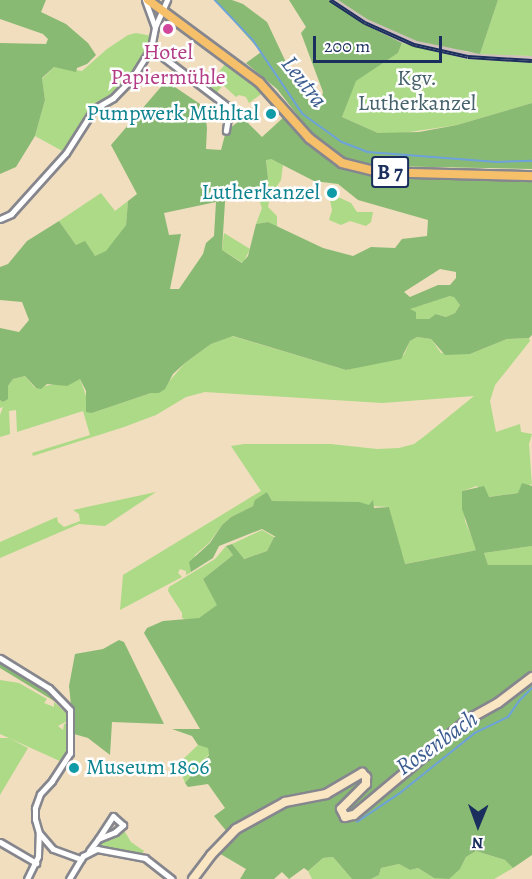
<!DOCTYPE html>
<html>
<head>
<meta charset="utf-8">
<style>
	body { margin:0 }
	#map { position:relative; width:532px; height:879px; overflow:hidden; background:#f0debe; font-family:Alegreya,serif }
	div>[style] { position:absolute }
	.industrial>* { inset:0; background:#cfc0bb }
	.green>* { inset:0; background:#acda87 }
	.forest>* { inset:0; background:#89ba74 }
	.stream>* { height:1.5px; margin:-0.75px; padding:0 0.75px; transform-origin:0.75px; border-radius:0.75px; background:#6da2da }
	.roads { filter:drop-shadow(2px 0 #86868e) drop-shadow(-2px 0 #86868e) drop-shadow(0 2px #86868e) drop-shadow(0 -2px #86868e) }
	.street>* { height:5px; margin:-2.5px; padding:0 2.5px; transform-origin:2.5px; border-radius:2.5px; background:#fff }
	.secondary>* { height:8px; margin:-4px; padding:0 4px; transform-origin:4px; border-radius:4px; background:#fbe6c4 }
	.primary>* { height:8px; margin:-4px; padding:0 4px; transform-origin:4px; border-radius:4px; background:#f6c06b }
	.rail>* { height:4px; margin-top:-2px; transform-origin:0; background:repeating-linear-gradient(90deg,#fff 0 4.5px,#1b2f5e 0 9px); box-sizing:border-box; border-block:2px solid #1b2f5e }
	.dots>* { width:16px; height:16px; translate:-50% -50%; box-sizing:border-box; border:3px solid #fff; border-radius:50% }
	span { translate:-50% -50%; white-space:nowrap; text-align:center; line-height:1.15; -webkit-text-stroke:5px #fff; paint-order:stroke }
	.shield-label span { padding:2px 4px; background:#fff; border:2px solid; border-radius:4px; -webkit-text-stroke-width:0 }
	.shield-label { font-size:21px; color:#1b2f5e; font-weight:700 }
	.hotel-label { font-size:22px; color:#b23c85 }
	.park-label { font-size:22px; color:#46626a }
	.culture-label { font-size:22px; color:#0d838f }
	.right { translate:-100% -50%; text-align:right }
	.left { translate:0 -50%; text-align:left }
	.water-label { font-size:24px; color:#3c5d90; font-style:italic }
	.north { position:absolute; left:448px; top:795px; width:60px; height:60px; -webkit-text-stroke:4px #fff; paint-order:stroke; rotate:181deg; font-size:16px; font-weight:700; line-height:24px; text-align:center; color:#1b2f5e }
	.north::after { content:''; display:block; margin:auto; width:21px; height:27px; background:#1b2f5e; clip-path:polygon(50% 0,100% 100%,50% 72%,0 100%) }
	.scale { position:absolute; left:313px; top:36px; width:129px; height:27px; box-sizing:border-box; border:3px solid #1b2f5e; border-top:0; padding-left:8px; font-size:18px; line-height:21px; white-space:nowrap; color:#1b2f5e; -webkit-text-stroke:4px #fff; paint-order:stroke }
</style>
</head>
<body>
<div id="map">
	<div class="industrial">
		<div style="clip-path:polygon(329px 0,338px 0,367px 19px,467px 52px,532px 56px,532px 63px,466px 59px,402px 43px,364px 24px)"></div>
	</div>
	<div class="green">
		<div style="clip-path:polygon(498px 0,532px 0,532px 56px,480px 54px)"></div>
		<div style="clip-path:polygon(136px 33px,152px 36px,151px 48px,122px 89px,94px 109px,66px 153px,35px 136px,45px 100px,42px 79px,54px 67px,82px 71px,107px 49px,128px 35px)"></div>
		<div style="clip-path:polygon(402px 43px,466px 59px,532px 63px,532px 103px,457px 125px,396px 134px,378px 133px,342px 117px,355px 81px,398px 53px)"></div>
		<div style="clip-path:polygon(226px 63px,264px 92px,249px 103px,246px 97px,239px 95px,236px 97px,223px 85px,215px 95px,200px 84px,204px 78px,213px 79px)"></div>
		<div style="clip-path:polygon(266px 159px,271px 159px,283px 165px,281px 180px,270px 197px,268px 207px,277px 216px,277px 229px,268px 222px,256px 224px,262px 208px,259px 200px,241px 192px,257px 194px,265px 190px,268px 178px)"></div>
		<div style="clip-path:polygon(101px 193px,115px 211px,128px 201px,126px 225px,106px 252px,95px 256px,76px 245px,59px 221px)"></div>
		<div style="clip-path:polygon(338px 197px,351px 203px,357px 212px,373px 212px,371px 222px,366px 226px,350px 221px,341px 225px,329px 220px,332px 210px,330px 200px)"></div>
		<div style="clip-path:polygon(224px 233px,250px 249px,243px 263px,222px 250px)"></div>
		<div style="clip-path:polygon(450px 296px,454px 296px,460px 305px,455px 313px,446px 317px,437px 314px,429px 319px,416px 319px,409px 309px)"></div>
		<div style="clip-path:polygon(232px 336px,346px 370px,404px 355px,410px 341px,417px 337px,431px 339px,441px 353px,470px 354px,507px 339px,529px 338px,530px 341px,495px 385px,490px 401px,496px 432px,520px 424px,521px 432px,532px 434px,529px 444px,532px 486px,531px 484px,518px 493px,488px 497px,477px 486px,462px 491px,465px 521px,477px 550px,404px 564px,389px 507px,272px 501px,267px 492px,253px 506px,231px 517px,222px 525px,209px 543px,195px 555px,191px 572px,186px 575px,186px 571px,180px 569px,178px 573px,182px 577px,120px 610px,123px 575px,261px 491px,231px 446px,244px 444px,331px 444px,377px 449px,399px 448px,414px 444px,426px 435px,474px 396px,382px 403px,205px 392px,186px 397px,156px 415px,124px 427px,33px 456px,32px 453px,90px 435px,83px 411px,17px 432px,16px 410px,9px 411px,10px 434px,0 437px,0 415px,3px 407px,0 408px,0 400px,4px 402px,8px 386px,13px 379px,25px 376px,35px 388px,80px 379px,92px 413px,151px 393px,159px 393px,185px 363px,211px 344px)"></div>
		<div style="clip-path:polygon(156px 492px,105px 526px,79px 524px,0 558px,0 542px,57px 517px,58px 522px,64px 527px,80px 521px,79px 514px,73px 510px)"></div>
		<div style="clip-path:polygon(262px 530px,274px 537px,267px 551px,243px 559px,232px 544px)"></div>
		<div style="clip-path:polygon(226px 546px,233px 555px,203px 579px,218px 605px,199px 618px,190px 621px,182px 618px,182px 613px,168px 591px,169px 587px,215px 559px)"></div>
		<div style="clip-path:polygon(532px 546px,532px 565px,488px 565px,484px 553px)"></div>
		<div style="clip-path:polygon(0 680px,19px 683px,47px 699px,44px 703px,54px 707px,54px 702px,67px 714px,69px 720px,58px 726px,63px 730px,64px 724px,69px 722px,68px 751px,62px 762px,0 734px)"></div>
		<div style="clip-path:polygon(0 738px,9px 738px,28px 748px,0 795px)"></div>
		<div style="clip-path:polygon(198px 745px,208px 747px,209px 754px,185px 783px,178px 764px)"></div>
		<div style="clip-path:polygon(125px 832px,131px 842px,144px 851px,141px 855px,96px 846px,96px 843px,117px 833px)"></div>
		<div style="clip-path:polygon(476px 851px,505px 860px,513px 868px,494px 879px,371px 879px,379px 875px,381px 868px,399px 864px,410px 870px,418px 868px,434px 878px,460px 869px,466px 857px)"></div>
		<div style="clip-path:polygon(333px 857px,352px 879px,312px 879px,308px 871px,323px 858px)"></div>
	</div>
	<div class="forest">
		<div style="clip-path:polygon(0 0,46px 0,41px 12px,66px 24px,88px 43px,96px 55px,87px 64px,77px 68px,76px 72px,54px 67px,42px 78px,45px 100px,35px 136px,16px 167px,0 174px,0 43px,46px 44px,48px 39px,43px 34px,0 19px)"></div>
		<div style="clip-path:polygon(215px 0,232px 0,243px 4px,267px 22px,292px 75px,308px 99px,320px 106px,323px 92px,301px 33px,306px 27px,289px 0,329px 0,364px 24px,402px 43px,398px 53px,356px 81px,342px 117px,378px 133px,419px 132px,457px 125px,532px 103px,532px 169px,378px 166px,344px 158px,313px 135px,277px 89px,246px 63px,261px 52px)"></div>
		<div style="clip-path:polygon(338px 0,498px 0,480px 54px,417px 41px,367px 19px)"></div>
		<div style="clip-path:polygon(evenodd,166px 81px,200px 104px,205px 112px,207px 128px,206px 149px,221px 150px,226px 131px,243px 118px,262px 137px,286px 115px,353px 168px,532px 180px,532px 335px,529px 338px,507px 339px,470px 354px,445px 355px,431px 339px,417px 337px,410px 341px,401px 359px,346px 370px,233px 336px,211px 344px,185px 363px,173px 374px,165px 389px,159px 393px,151px 393px,92px 413px,86px 412px,86px 391px,80px 379px,67px 386px,47px 384px,41px 389px,36px 388px,25px 376px,13px 379px,8px 386px,8px 399px,3px 402px,0 400px,0 328px,19px 332px,29px 320px,22px 302px,0 300px,0 267px,8px 264px,27px 241px,59px 221px,76px 245px,85px 241px,95px 256px,106px 251px,126px 225px,128px 201px,137px 194px,111px 145px,166px 81px,271px 159px,314px 181px,338px 184px,358px 200px,428px 220px,427px 236px,402px 239px,395px 248px,371px 247px,353px 256px,323px 248px,268px 222px,256px 224px,248px 256px,242px 263px,222px 250px,226px 186px,241px 192px,257px 194px,265px 190px,268px 178px,266px 160px,271px 159px,166px 81px,216px 202px,214px 236px,206px 243px,203px 254px,179px 289px,170px 289px,181px 234px,169px 235px,164px 213px,216px 202px,166px 81px,440px 269px,456px 272px,456px 278px,450px 285px,438px 285px,410px 297px,404px 292px,440px 269px,166px 81px,450px 296px,454px 297px,460px 305px,455px 313px,446px 317px,436px 314px,429px 319px,416px 319px,416px 312px,410px 309px,450px 296px)"></div>
		<div style="clip-path:polygon(522px 483px,532px 486px,532px 546px,484px 553px,488px 565px,532px 565px,532px 855px,513px 868px,505px 860px,476px 851px,466px 857px,460px 869px,449px 879px,434px 878px,418px 868px,410px 870px,399px 864px,381px 868px,379px 875px,371px 879px,352px 879px,333px 857px,323px 858px,308px 871px,304px 868px,289px 879px,282px 872px,274px 879px,240px 879px,246px 869px,212px 849px,228px 833px,214px 816px,225px 808px,208px 784px,188px 787px,185px 783px,209px 755px,208px 748px,198px 745px,192px 736px,172px 729px,200px 729px,144px 633px,147px 628px,163px 621px,199px 618px,217px 605px,203px 579px,233px 555px,226px 546px,232px 544px,244px 559px,267px 551px,274px 537px,276px 537px,262px 529px,219px 546px,213px 558px,191px 572px,189px 562px,210px 543px,222px 525px,231px 517px,253px 506px,255px 500px,267px 492px,272px 501px,359px 502px,369px 505px,373px 500px,374px 508px,389px 507px,405px 564px,472px 551px,476px 550px,462px 509px,462px 491px,484px 486px,489px 497px,518px 493px)"></div>
		<div style="clip-path:polygon(119px 640px,124px 642px,164px 724px,112px 722px,110px 755px,88px 738px,74px 734px,69px 686px,75px 654px,103px 649px)"></div>
		<div style="clip-path:polygon(0 660px,55px 694px,64px 707px,0 668px)"></div>
	</div>
	<div class="stream">
		<div style="left:215px;top:0;width:55px;rotate:46.5deg"></div>
		<div style="left:253px;top:40px;width:89px;rotate:56deg"></div>
		<div style="left:303px;top:114px;width:48px;rotate:35.7deg"></div>
		<div style="left:342px;top:142px;width:28px;rotate:21deg"></div>
		<div style="left:368px;top:152px;width:129px;rotate:4.4deg"></div>
		<div style="left:497px;top:162px;width:35px;rotate:-2deg"></div>
		<div style="left:357px;top:822px;width:52px;rotate:-34deg"></div>
		<div style="left:400px;top:793px;width:96px;rotate:-38.7deg"></div>
		<div style="left:475px;top:733px;width:37px;rotate:-26deg"></div>
		<div style="left:508px;top:717px;width:19px;rotate:-55deg"></div>
		<div style="left:519px;top:701px;width:18px;rotate:-45deg"></div>
	</div>
	<div class="roads">
		<div class="street">
			<div style="left:145px;top:0;width:29px;rotate:70deg"></div>
			<div style="left:151px;top:48px;width:96px;rotate:37.3deg"></div>
			<div style="left:227px;top:106px;width:5px;rotate:68deg"></div>
			<div style="left:229px;top:111px;width:20px;rotate:99deg"></div>
			<div style="left:0;top:219px;width:12px;rotate:-24deg"></div>
			<div style="left:11px;top:214px;width:82px;rotate:-48deg"></div>
			<div style="left:66px;top:153px;width:52px;rotate:-57.5deg"></div>
			<div style="left:94px;top:109px;width:22px;rotate:-30deg"></div>
			<div style="left:113px;top:98px;width:29px;rotate:-46deg"></div>
			<div style="left:133px;top:77px;width:34px;rotate:-58deg"></div>
			<div style="left:151px;top:48px;width:21px;rotate:-79deg"></div>
			<div style="left:155px;top:27px;width:30px;rotate:-66deg"></div>
			<div style="left:0;top:658px;width:57px;rotate:31.5deg"></div>
			<div style="left:49px;top:688px;width:30px;rotate:46deg"></div>
			<div style="left:70px;top:710px;width:43px;rotate:90deg"></div>
			<div style="left:70px;top:753px;width:33px;rotate:123deg"></div>
			<div style="left:52px;top:781px;width:18px;rotate:133deg"></div>
			<div style="left:40px;top:794px;width:15px;rotate:110deg"></div>
			<div style="left:35px;top:808px;width:11px;rotate:90deg"></div>
			<div style="left:35px;top:819px;width:15px;rotate:74deg"></div>
			<div style="left:39px;top:833px;width:21px;rotate:49deg"></div>
			<div style="left:53px;top:849px;width:30px;rotate:20deg"></div>
			<div style="left:0;top:842px;width:42px;rotate:30.3deg"></div>
			<div style="left:89px;top:851px;width:15px;rotate:-53deg"></div>
			<div style="left:98px;top:839px;width:18px;rotate:-22deg"></div>
			<div style="left:115px;top:832px;width:11px;rotate:-41deg"></div>
			<div style="left:123px;top:825px;width:13px;rotate:-138deg"></div>
			<div style="left:113px;top:816px;width:27px;rotate:123deg"></div>
			<div style="left:27px;top:879px;width:25px;rotate:-64deg"></div>
			<div style="left:38px;top:856px;width:23px;rotate:-88deg"></div>
			<div style="left:69px;top:879px;width:27px;rotate:-59deg"></div>
			<div style="left:83px;top:856px;width:16px;rotate:-27deg"></div>
			<div style="left:97px;top:849px;width:49px;rotate:10.6deg"></div>
			<div style="left:145px;top:858px;width:34px;rotate:38deg"></div>
		</div>
		<div class="secondary">
			<div style="left:193px;top:879px;width:30px;rotate:-53deg"></div>
			<div style="left:211px;top:855px;width:36px;rotate:-46deg"></div>
			<div style="left:236px;top:829px;width:56px;rotate:-28.9deg"></div>
			<div style="left:285px;top:802px;width:42px;rotate:-11deg"></div>
			<div style="left:326px;top:794px;width:42px;rotate:-30.3deg"></div>
			<div style="left:362px;top:773px;width:6px;rotate:45deg"></div>
			<div style="left:366px;top:777px;width:7px;rotate:90deg"></div>
			<div style="left:366px;top:784px;width:35px;rotate:135deg"></div>
			<div style="left:341px;top:809px;width:9px;rotate:63deg"></div>
			<div style="left:345px;top:817px;width:9px;rotate:-13deg"></div>
			<div style="left:354px;top:815px;width:150px;rotate:-39.9deg"></div>
			<div style="left:469px;top:719px;width:33px;rotate:-29deg"></div>
			<div style="left:498px;top:703px;width:43px;rotate:-37.4deg"></div>
		</div>
		<div class="primary">
			<div style="left:148px;top:0;width:138px;rotate:36.5deg"></div>
			<div style="left:259px;top:82px;width:75px;rotate:48.2deg"></div>
			<div style="left:309px;top:138px;width:41px;rotate:37.1deg"></div>
			<div style="left:342px;top:163px;width:36px;rotate:14deg"></div>
			<div style="left:377px;top:172px;width:155px;rotate:1.5deg"></div>
		</div>
	</div>
	<div class="rail">
		<div style="left:330px;top:0;width:42px;rotate:33.3deg"></div>
		<div style="left:365px;top:23px;width:54px;rotate:24.2deg"></div>
		<div style="left:414px;top:45px;width:55px;rotate:12.5deg"></div>
		<div style="left:468px;top:57px;width:64px;rotate:3.6deg"></div>
	</div>
	<div class="dots">
		<div style="left:168px;top:29px;background:#d1479c"></div>
		<div style="left:271px;top:114px;background:#0f9aa8"></div>
		<div style="left:332px;top:193px;background:#0f9aa8"></div>
		<div style="left:74px;top:768px;background:#0f9aa8"></div>
	</div>
	<div class="shield-label">
		<span style="left:390px;top:172px">B 7</span>
	</div>
	<div class="hotel-label">
		<span style="left:168px;top:65px">Hotel<br>Papiermühle</span>
	</div>
	<div class="park-label">
		<span style="left:417px;top:91px">Kgv.<br>Lutherkanzel</span>
	</div>
	<div class="culture-label">
		<span class="right" style="left:259px;top:114px">Pumpwerk Mühltal</span>
		<span class="right" style="left:320px;top:193px">Lutherkanzel</span>
		<span class="left" style="left:86px;top:768px">Museum 1806</span>
	</div>
	<div class="water-label">
		<span style="left:304px;top:82px;rotate:52deg">Leutra</span>
		<span style="left:437px;top:743px;rotate:-35deg">Rosenbach</span>
	</div>
	<div class="north">N</div>
	<div class="scale">200 m</div>
</div>
</body>
</html>
